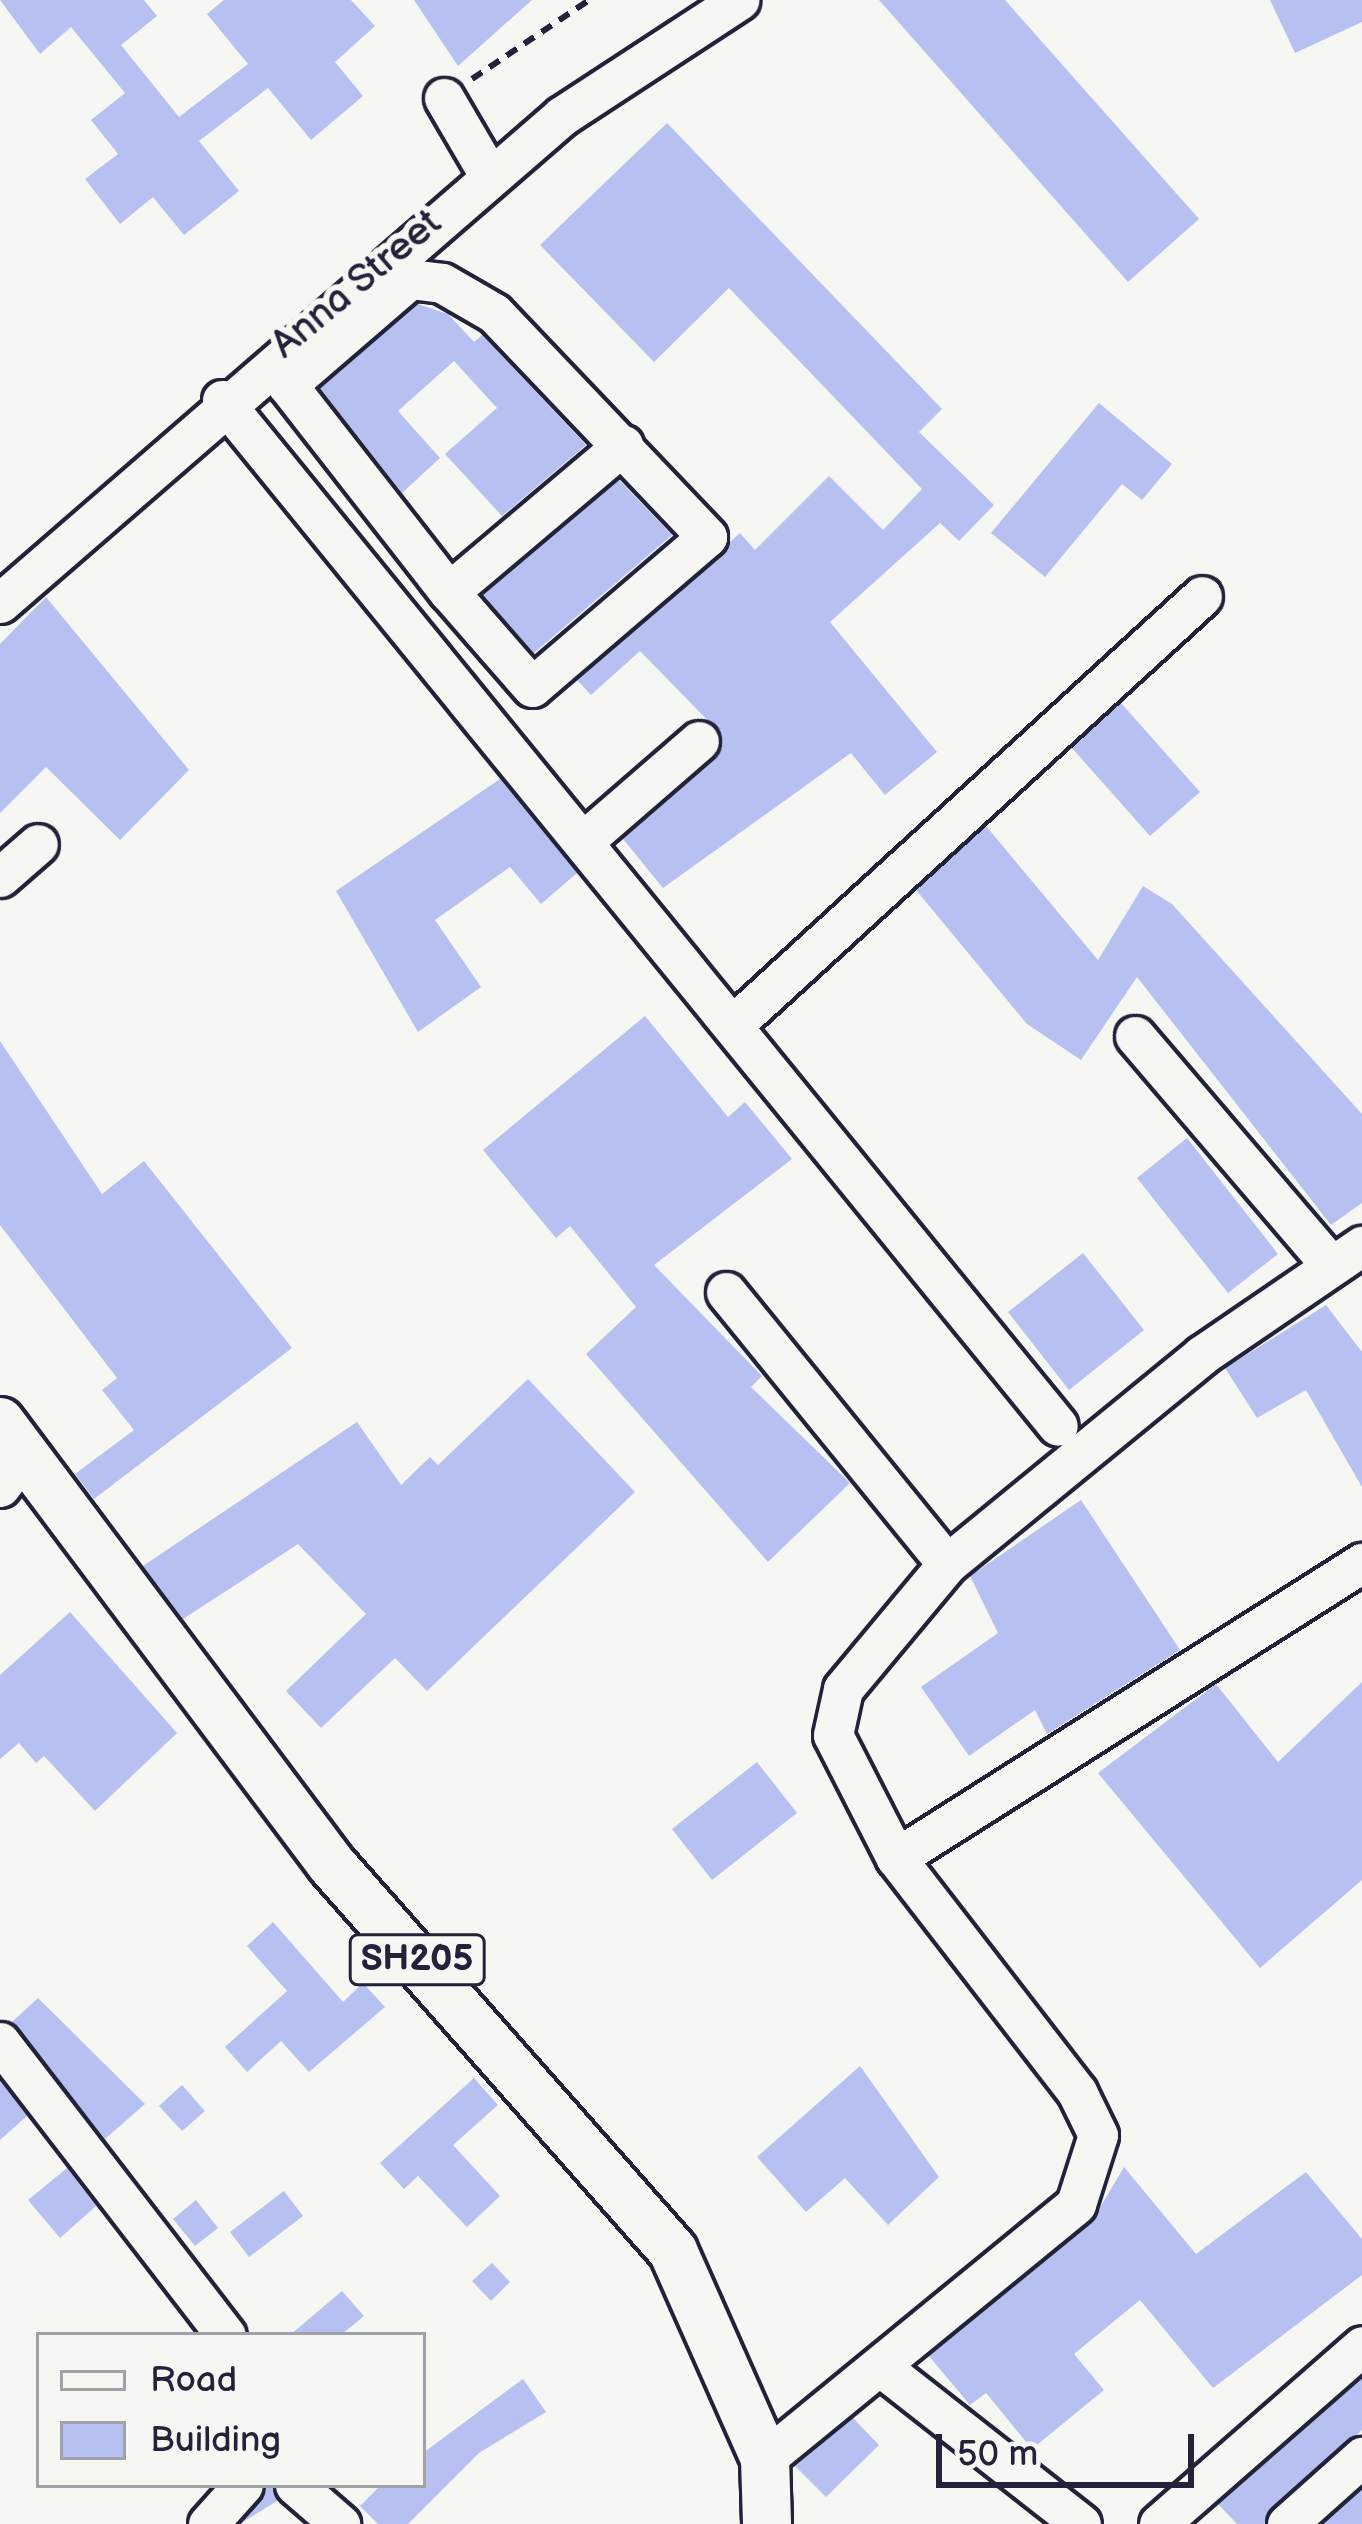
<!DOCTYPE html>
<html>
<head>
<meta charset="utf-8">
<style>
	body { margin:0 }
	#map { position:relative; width:1362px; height:2524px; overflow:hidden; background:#f6f6f2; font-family:"Balsamiq Sans",sans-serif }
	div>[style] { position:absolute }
	.building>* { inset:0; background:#b6c1f2 }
	.path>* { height:6px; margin-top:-3px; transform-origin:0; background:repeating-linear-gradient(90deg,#22223b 0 12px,transparent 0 21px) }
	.roads { filter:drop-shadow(3px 0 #22223b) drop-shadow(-3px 0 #22223b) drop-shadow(0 3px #22223b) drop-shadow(0 -3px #22223b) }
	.minor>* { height:39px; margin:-19.5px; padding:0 19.5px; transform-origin:19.5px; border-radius:19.5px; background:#f6f6f2 }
	.major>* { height:48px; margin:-24px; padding:0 24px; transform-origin:24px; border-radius:24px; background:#f6f6f2 }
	span { translate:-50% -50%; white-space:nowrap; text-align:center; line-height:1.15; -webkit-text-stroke:12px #f6f6f2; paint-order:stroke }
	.shield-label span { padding:3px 9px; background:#f6f6f2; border:3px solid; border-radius:9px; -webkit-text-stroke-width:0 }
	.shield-label { font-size:36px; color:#22223b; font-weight:700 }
	.street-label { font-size:39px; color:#22223b }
	.legend { position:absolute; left:36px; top:2332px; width:390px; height:156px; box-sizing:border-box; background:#f6f6f2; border:3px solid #a1a1a9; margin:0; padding:15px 21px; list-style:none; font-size:36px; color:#22223b }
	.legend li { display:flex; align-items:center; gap:24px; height:60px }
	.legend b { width:60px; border:3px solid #a1a1a9 }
	.scale { position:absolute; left:936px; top:2434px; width:258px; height:54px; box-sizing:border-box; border:6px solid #22223b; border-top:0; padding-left:15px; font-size:36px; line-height:42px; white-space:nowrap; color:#22223b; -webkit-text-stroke:9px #f6f6f2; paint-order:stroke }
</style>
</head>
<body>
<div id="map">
	<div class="building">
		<div style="clip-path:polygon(0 0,144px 0,157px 16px,121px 45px,179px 117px,248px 64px,207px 14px,224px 0,351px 0,375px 26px,335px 62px,363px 96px,311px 140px,268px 88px,199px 141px,239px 191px,184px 235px,153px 197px,120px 224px,85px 179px,118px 154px,91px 120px,125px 93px,71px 27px,40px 54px)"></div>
		<div style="clip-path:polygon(414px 0,532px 0,458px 66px)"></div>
		<div style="clip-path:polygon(879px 0,1005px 0,1199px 219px,1128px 282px)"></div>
		<div style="clip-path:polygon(1270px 0,1362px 0,1362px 22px,1295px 53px)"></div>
		<div style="clip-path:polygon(667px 123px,942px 409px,919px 432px,994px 505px,959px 541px,940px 523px,830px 622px,937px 752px,885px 795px,851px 753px,663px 888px,623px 839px,715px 759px,722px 735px,640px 651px,591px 695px,577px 680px,740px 533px,755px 550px,829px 476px,883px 530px,922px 489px,729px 288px,654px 362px,540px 245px)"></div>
		<div style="clip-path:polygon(418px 304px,448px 314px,474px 342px,482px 335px,586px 445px,502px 516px,445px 454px,497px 408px,454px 361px,398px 411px,440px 458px,402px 493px,320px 388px)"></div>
		<div style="clip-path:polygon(1099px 403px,1172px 464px,1142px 500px,1122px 484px,1045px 577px,991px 533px)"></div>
		<div style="clip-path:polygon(619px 480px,672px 535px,534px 653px,483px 595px)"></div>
		<div style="clip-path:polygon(46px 597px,189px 770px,120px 840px,46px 767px,0 813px,0 644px)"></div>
		<div style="clip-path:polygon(1121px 703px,1200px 792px,1150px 836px,1072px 748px)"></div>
		<div style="clip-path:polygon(500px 779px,577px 873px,541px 904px,510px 867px,435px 920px,481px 987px,418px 1032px,336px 891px)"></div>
		<div style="clip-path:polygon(986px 826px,1098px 960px,1143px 886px,1172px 904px,1362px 1114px,1362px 1203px,1331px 1225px,1137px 977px,1081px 1060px,1027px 1024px,916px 890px)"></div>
		<div style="clip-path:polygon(645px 1016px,728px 1117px,745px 1102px,792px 1159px,654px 1265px,762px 1376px,751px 1387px,850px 1483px,768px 1562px,586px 1354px,636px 1307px,570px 1226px,556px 1238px,483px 1150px)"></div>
		<div style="clip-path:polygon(0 1041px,102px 1194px,144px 1161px,292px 1348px,94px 1499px,75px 1474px,134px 1430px,102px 1390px,117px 1378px,0 1225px)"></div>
		<div style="clip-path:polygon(1187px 1138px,1278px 1254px,1228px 1293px,1137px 1178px)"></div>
		<div style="clip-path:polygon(1083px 1253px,1144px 1330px,1069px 1390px,1008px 1312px)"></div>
		<div style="clip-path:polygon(1326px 1305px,1362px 1352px,1362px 1487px,1306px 1390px,1257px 1418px,1225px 1368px)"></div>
		<div style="clip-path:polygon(528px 1379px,635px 1492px,427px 1691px,395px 1658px,321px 1728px,286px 1691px,366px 1614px,298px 1544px,183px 1619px,143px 1566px,357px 1422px,401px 1485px,430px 1457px,438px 1465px)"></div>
		<div style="clip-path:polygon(1081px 1500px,1180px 1650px,1047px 1734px,1035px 1710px,969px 1756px,921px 1687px,998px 1633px,970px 1576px)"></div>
		<div style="clip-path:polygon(70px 1612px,177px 1733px,95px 1811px,44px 1756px,36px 1763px,19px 1743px,0 1759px,0 1675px)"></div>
		<div style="clip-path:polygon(1362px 1682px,1362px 1880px,1260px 1968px,1098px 1773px,1216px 1684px,1278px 1762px)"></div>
		<div style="clip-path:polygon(757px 1762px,797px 1813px,712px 1880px,672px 1829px)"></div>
		<div style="clip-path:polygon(273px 1922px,343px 2002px,363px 1983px,385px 2007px,309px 2072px,281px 2041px,247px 2072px,225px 2047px,287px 1991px,247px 1946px)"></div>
		<div style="clip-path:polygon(38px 1998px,145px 2104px,105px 2139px,12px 2022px)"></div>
		<div style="clip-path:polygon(860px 2066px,939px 2177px,888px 2225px,845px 2178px,806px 2212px,757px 2157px)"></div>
		<div style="clip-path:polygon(474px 2078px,498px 2105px,453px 2145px,500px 2196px,467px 2227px,418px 2176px,404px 2189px,380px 2163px)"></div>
		<div style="clip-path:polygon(0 2081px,27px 2116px,0 2140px)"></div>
		<div style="clip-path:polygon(182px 2085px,205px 2111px,182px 2131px,159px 2106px)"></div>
		<div style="clip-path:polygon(1124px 2167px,1196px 2254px,1306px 2172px,1362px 2239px,1362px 2275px,1213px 2388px,1140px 2300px,1074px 2354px,1104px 2390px,1032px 2449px,986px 2393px,970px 2405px,929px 2356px,1091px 2223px)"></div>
		<div style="clip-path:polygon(67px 2168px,96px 2206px,60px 2238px,28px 2200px)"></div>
		<div style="clip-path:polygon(284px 2191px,303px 2216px,249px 2257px,230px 2232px)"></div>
		<div style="clip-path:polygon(196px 2200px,218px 2228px,195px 2246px,173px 2219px)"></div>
		<div style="clip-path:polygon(492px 2263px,510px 2282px,491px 2301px,472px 2281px)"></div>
		<div style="clip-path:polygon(342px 2291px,364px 2316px,341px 2335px,290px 2335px)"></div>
		<div style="clip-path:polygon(1362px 2378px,1362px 2430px,1264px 2524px,1237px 2524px,1218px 2504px)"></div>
		<div style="clip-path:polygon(523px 2379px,546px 2412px,479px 2453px,408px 2524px,378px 2524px,360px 2506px,381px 2485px,423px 2485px,423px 2453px)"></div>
		<div style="clip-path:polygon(853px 2418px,879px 2445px,826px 2497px,795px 2466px)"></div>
		<div style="clip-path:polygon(272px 2485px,277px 2501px,240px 2524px,266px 2485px)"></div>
		<div style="clip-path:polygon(1362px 2489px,1362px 2524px,1323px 2524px)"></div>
	</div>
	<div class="path">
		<div style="left:472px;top:79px;width:141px;rotate:-34deg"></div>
	</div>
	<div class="roads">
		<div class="minor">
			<div style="left:444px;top:98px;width:89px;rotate:59.7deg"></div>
			<div style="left:222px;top:400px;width:1323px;rotate:50.83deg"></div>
			<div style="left:431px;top:569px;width:234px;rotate:-128deg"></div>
			<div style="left:287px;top:385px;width:162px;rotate:-40.8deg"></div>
			<div style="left:410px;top:279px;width:32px;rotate:7deg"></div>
			<div style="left:442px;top:283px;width:60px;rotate:30deg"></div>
			<div style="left:494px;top:313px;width:309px;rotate:46.4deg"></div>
			<div style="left:707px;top:537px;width:230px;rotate:139.4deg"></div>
			<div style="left:532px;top:687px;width:126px;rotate:-131.1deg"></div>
			<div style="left:434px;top:573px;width:24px;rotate:52deg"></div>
			<div style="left:449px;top:592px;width:228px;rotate:-40.2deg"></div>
			<div style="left:0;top:603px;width:744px;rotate:-40.91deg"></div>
			<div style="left:562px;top:116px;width:212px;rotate:-33.2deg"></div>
			<div style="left:587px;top:838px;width:148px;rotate:-40.9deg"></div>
			<div style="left:0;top:877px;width:50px;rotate:-41deg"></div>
			<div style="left:734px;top:1024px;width:634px;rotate:-42.44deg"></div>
			<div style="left:1135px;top:1036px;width:300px;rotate:49.5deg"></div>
			<div style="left:726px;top:1292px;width:350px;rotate:50.9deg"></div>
			<div style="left:0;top:1487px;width:38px;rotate:-53deg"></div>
			<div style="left:896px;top:1858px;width:552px;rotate:-32.34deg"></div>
			<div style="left:0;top:2042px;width:370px;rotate:52.4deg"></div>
			<div style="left:881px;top:2367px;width:254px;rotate:38.1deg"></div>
			<div style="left:765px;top:2459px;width:402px;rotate:-39.3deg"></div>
			<div style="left:1076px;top:2204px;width:72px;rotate:-72.3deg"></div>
			<div style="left:1098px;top:2135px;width:48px;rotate:-116deg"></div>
			<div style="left:1077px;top:2092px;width:296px;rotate:-127.7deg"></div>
			<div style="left:896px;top:1858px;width:138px;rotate:-117.1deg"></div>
			<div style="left:833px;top:1735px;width:47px;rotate:-77.7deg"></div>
			<div style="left:843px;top:1689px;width:163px;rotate:-50.2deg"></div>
			<div style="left:947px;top:1564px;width:330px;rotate:-39.3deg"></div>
			<div style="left:1202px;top:1355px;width:194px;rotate:-34.3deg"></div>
			<div style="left:295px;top:2485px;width:60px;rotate:40.9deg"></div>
			<div style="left:208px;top:2524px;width:52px;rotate:-48.1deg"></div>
			<div style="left:1159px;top:2524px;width:270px;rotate:-41.2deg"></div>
			<div style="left:1287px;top:2524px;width:101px;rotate:-41.8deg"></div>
		</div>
		<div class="major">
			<div style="left:0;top:1422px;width:554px;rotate:53.15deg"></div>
			<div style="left:332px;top:1865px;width:515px;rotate:48.54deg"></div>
			<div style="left:673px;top:2251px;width:227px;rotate:66.1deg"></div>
			<div style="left:765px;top:2459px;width:65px;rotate:88.2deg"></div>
		</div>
	</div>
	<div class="shield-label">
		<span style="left:417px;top:1960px">SH205</span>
	</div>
	<div class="street-label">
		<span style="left:357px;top:285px;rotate:-40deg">Anna Street</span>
	</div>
	<ul class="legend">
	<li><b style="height:15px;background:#f6f6f2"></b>Road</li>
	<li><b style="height:33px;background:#b6c1f2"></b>Building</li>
	</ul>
	<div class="scale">50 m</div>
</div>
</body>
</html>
